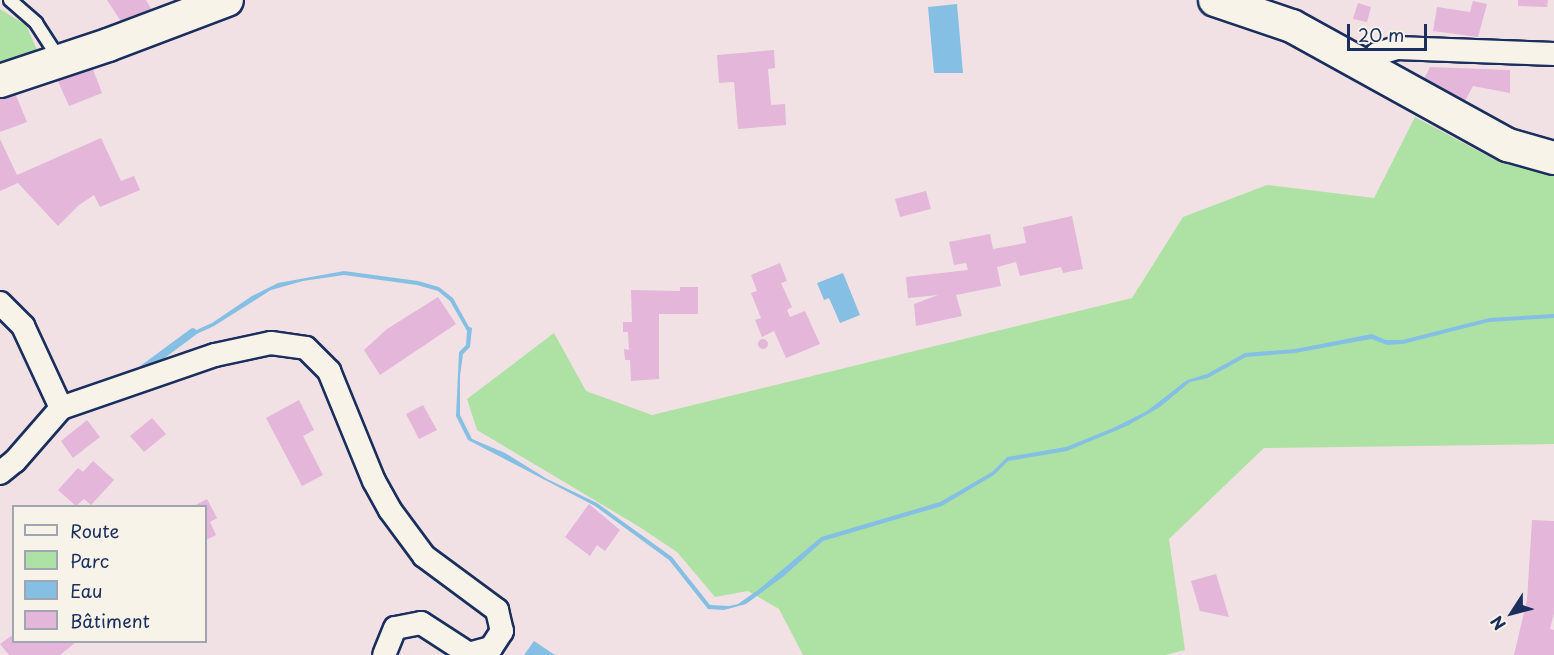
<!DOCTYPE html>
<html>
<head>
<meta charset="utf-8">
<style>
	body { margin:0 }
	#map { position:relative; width:1554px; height:655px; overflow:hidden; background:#f1e1e4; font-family:"Playpen Sans",sans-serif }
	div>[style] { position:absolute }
	.green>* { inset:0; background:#aee2a4 }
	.water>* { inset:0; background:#85c0e4 }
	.stream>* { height:8px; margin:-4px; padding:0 4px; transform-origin:4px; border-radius:4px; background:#85c0e4 }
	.building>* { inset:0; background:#e3b6da }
	.round { border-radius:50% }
	.roads { filter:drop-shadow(2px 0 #1b2f5e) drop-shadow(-2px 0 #1b2f5e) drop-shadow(0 2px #1b2f5e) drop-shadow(0 -2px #1b2f5e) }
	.lane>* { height:12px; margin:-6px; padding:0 6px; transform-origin:6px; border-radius:6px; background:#f7f3e8 }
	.street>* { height:22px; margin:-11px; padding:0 11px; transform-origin:11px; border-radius:11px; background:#f7f3e8 }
	.secondary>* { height:32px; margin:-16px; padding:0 16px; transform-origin:16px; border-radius:16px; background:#f7f3e8 }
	span { translate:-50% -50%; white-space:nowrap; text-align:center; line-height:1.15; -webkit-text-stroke:5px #f7f3e8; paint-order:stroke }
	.legend { position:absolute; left:12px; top:505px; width:195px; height:138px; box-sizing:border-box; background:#f7f3e8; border:2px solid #9fa5b1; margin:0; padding:8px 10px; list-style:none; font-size:18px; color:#1b2f5e }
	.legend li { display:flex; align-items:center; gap:12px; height:30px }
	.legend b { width:30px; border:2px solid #9fa5b1 }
	.north { position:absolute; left:1482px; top:583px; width:60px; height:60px; -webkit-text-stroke:4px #f7f3e8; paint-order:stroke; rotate:234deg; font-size:16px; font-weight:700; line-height:24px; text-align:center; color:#1b2f5e }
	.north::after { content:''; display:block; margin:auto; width:21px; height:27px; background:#1b2f5e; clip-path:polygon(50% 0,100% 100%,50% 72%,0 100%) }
	.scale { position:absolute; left:1347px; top:24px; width:80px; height:27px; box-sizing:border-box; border:3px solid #1b2f5e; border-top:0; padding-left:8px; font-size:18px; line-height:21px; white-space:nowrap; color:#1b2f5e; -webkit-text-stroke:4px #f7f3e8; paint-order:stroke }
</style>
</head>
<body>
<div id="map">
	<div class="green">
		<div style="clip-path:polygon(0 9px,26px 25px,37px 50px,0 62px)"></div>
		<div style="clip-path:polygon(1415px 117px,1499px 162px,1554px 176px,1554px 444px,1264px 448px,1169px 539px,1185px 650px,1165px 655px,803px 655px,779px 609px,748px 591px,715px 597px,677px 552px,638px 526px,477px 430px,467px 399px,554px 333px,586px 391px,652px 415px,1132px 298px,1183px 217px,1267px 185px,1374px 198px)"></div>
	</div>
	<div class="water">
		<div style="clip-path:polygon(957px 4px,963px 73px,934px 73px,928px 7px)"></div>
		<div style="clip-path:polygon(344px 271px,418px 281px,439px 287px,453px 298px,469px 327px,472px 328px,470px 347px,463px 354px,460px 376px,460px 415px,472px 439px,505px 453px,547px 479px,597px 503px,672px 557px,710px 605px,729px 606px,738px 604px,758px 590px,821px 537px,940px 502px,992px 472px,1007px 457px,1066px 447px,1113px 428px,1147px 411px,1187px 380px,1207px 374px,1245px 353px,1295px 349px,1372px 334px,1386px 340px,1402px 340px,1489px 318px,1554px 314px,1554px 318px,1489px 322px,1403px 344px,1387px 345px,1371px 339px,1295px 353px,1246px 357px,1208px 378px,1190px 382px,1160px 407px,1127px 426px,1067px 451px,1008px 461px,994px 475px,942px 506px,823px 541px,784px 576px,746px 604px,724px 610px,708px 609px,669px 560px,595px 506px,468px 440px,456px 416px,459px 352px,466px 345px,467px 331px,450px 301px,438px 291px,417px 285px,344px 275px,303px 281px,271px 290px,214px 326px,188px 338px,183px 336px,212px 323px,252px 296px,278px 283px)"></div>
		<div style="clip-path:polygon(843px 273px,860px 315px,840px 323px,829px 298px,824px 300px,817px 283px)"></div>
		<div style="clip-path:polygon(534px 641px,555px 655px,524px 655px)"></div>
	</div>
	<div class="stream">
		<div style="left:143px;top:369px;width:62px;rotate:-36.5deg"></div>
	</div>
	<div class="building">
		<div style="clip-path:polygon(107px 0,146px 0,155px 16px,124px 26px)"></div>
		<div style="clip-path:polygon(1518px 0,1548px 0,1547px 7px,1518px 6px)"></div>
		<div style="clip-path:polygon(1473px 1px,1487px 4px,1478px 37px,1433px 31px,1437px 7px,1470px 12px)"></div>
		<div style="clip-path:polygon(1358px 3px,1371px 7px,1367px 22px,1353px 19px)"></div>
		<div style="clip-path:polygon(774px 50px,775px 68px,768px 69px,771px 105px,785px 104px,786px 125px,738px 129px,734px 82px,719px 83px,717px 55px)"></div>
		<div style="clip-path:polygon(92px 67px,102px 93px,69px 106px,57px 79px)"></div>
		<div style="clip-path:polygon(1430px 67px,1510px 70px,1510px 93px,1473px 86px,1465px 101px,1424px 79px)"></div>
		<div style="clip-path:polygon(15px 93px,27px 122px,0 132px,0 98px)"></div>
		<div style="clip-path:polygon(101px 138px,121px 181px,134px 176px,140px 190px,100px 207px,94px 195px,79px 205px,58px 226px,18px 183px,0 191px,0 139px,17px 175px)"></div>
		<div style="clip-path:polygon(926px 191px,931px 209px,900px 217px,895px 199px)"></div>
		<div style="clip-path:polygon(1072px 216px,1083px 269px,1063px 273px,1061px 267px,1020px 276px,1016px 262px,997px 267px,1001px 286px,956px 295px,962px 316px,916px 326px,914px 304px,938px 295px,908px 298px,906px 277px,968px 270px,966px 263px,954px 265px,949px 242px,990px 234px,993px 249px,1026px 243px,1023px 227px)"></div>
		<div style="clip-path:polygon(780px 263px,787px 281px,781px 283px,792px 307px,787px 310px,790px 317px,805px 311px,820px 344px,786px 358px,774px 331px,762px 337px,755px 320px,761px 318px,751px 293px,757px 291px,751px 275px)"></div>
		<div style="clip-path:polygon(680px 287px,698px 287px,698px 314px,659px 314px,659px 379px,631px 381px,630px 360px,625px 360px,624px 349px,629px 350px,628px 332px,623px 332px,623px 322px,632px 322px,631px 290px,680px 291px)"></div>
		<div style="clip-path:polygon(438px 297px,456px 324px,380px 375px,364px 350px,387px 329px)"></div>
		<div class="round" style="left:758px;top:339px;width:10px;height:10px"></div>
		<div style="clip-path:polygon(299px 400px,314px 430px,303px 436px,323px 475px,302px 486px,266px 418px)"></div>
		<div style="clip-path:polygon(423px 405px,437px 430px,419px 439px,406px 414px)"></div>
		<div style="clip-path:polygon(152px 418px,166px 434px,144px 452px,130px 436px)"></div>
		<div style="clip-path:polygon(87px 420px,100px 437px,73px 458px,61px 441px)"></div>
		<div style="clip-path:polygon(93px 461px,114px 480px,91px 505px,84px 499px,76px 506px,58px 490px,78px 468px,83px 472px)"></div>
		<div style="clip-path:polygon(207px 499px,217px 518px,210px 522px,216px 535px,206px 540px,206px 506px,194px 506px)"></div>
		<div style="clip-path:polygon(589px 504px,620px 530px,605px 551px,597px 545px,590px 556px,565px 537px)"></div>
		<div style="clip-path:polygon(1532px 520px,1554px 521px,1554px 613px,1550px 629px,1554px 630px,1554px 655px,1514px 655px,1527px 600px)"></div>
		<div style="clip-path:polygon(1216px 574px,1229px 617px,1200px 611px,1191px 581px)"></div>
		<div style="clip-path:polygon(14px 634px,14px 642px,76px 642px,60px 655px,9px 655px,0 644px)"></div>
	</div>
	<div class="roads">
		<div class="lane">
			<div style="left:10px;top:0;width:35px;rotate:41deg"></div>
			<div style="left:36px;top:23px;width:44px;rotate:57deg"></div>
		</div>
		<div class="street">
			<div style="left:1369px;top:67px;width:15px;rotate:-58deg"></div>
			<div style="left:1377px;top:54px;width:21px;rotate:-17deg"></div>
			<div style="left:1397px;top:48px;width:157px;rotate:2.2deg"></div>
			<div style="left:0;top:303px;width:33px;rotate:45deg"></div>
			<div style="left:23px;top:326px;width:90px;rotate:65.1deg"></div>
			<div style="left:0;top:473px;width:19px;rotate:-39deg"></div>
			<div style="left:15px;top:461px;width:70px;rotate:-49deg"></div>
			<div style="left:61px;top:408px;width:163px;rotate:-19deg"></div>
			<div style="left:215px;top:355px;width:57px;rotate:-12.1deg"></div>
			<div style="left:271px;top:343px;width:35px;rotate:8deg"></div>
			<div style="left:306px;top:348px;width:33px;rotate:45deg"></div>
			<div style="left:329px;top:371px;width:119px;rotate:67.8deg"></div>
			<div style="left:374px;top:481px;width:33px;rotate:61deg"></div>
			<div style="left:390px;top:510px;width:57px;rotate:53.5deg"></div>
			<div style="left:424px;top:556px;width:91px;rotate:36.5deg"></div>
			<div style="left:497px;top:610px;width:22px;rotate:77deg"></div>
			<div style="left:502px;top:631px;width:20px;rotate:123deg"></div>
			<div style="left:491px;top:648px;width:23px;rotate:165deg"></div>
			<div style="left:469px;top:654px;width:57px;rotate:-147.1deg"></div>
			<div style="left:421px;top:623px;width:26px;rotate:169deg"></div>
			<div style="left:395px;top:628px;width:29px;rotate:112deg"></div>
		</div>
		<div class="secondary">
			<div style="left:1215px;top:0;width:81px;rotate:18.7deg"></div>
			<div style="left:1292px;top:26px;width:247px;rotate:28.9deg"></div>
			<div style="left:1508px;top:145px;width:48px;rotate:15.8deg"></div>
			<div style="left:0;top:81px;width:114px;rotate:-18.4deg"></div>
			<div style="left:108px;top:45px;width:127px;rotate:-20.7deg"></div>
		</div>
	</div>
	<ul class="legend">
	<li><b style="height:8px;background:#f7f3e8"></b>Route</li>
	<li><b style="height:16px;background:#aee2a4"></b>Parc</li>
	<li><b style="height:16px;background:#85c0e4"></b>Eau</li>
	<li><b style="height:16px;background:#e3b6da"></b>Bâtiment</li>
	</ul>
	<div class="north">N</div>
	<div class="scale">20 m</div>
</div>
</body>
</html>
